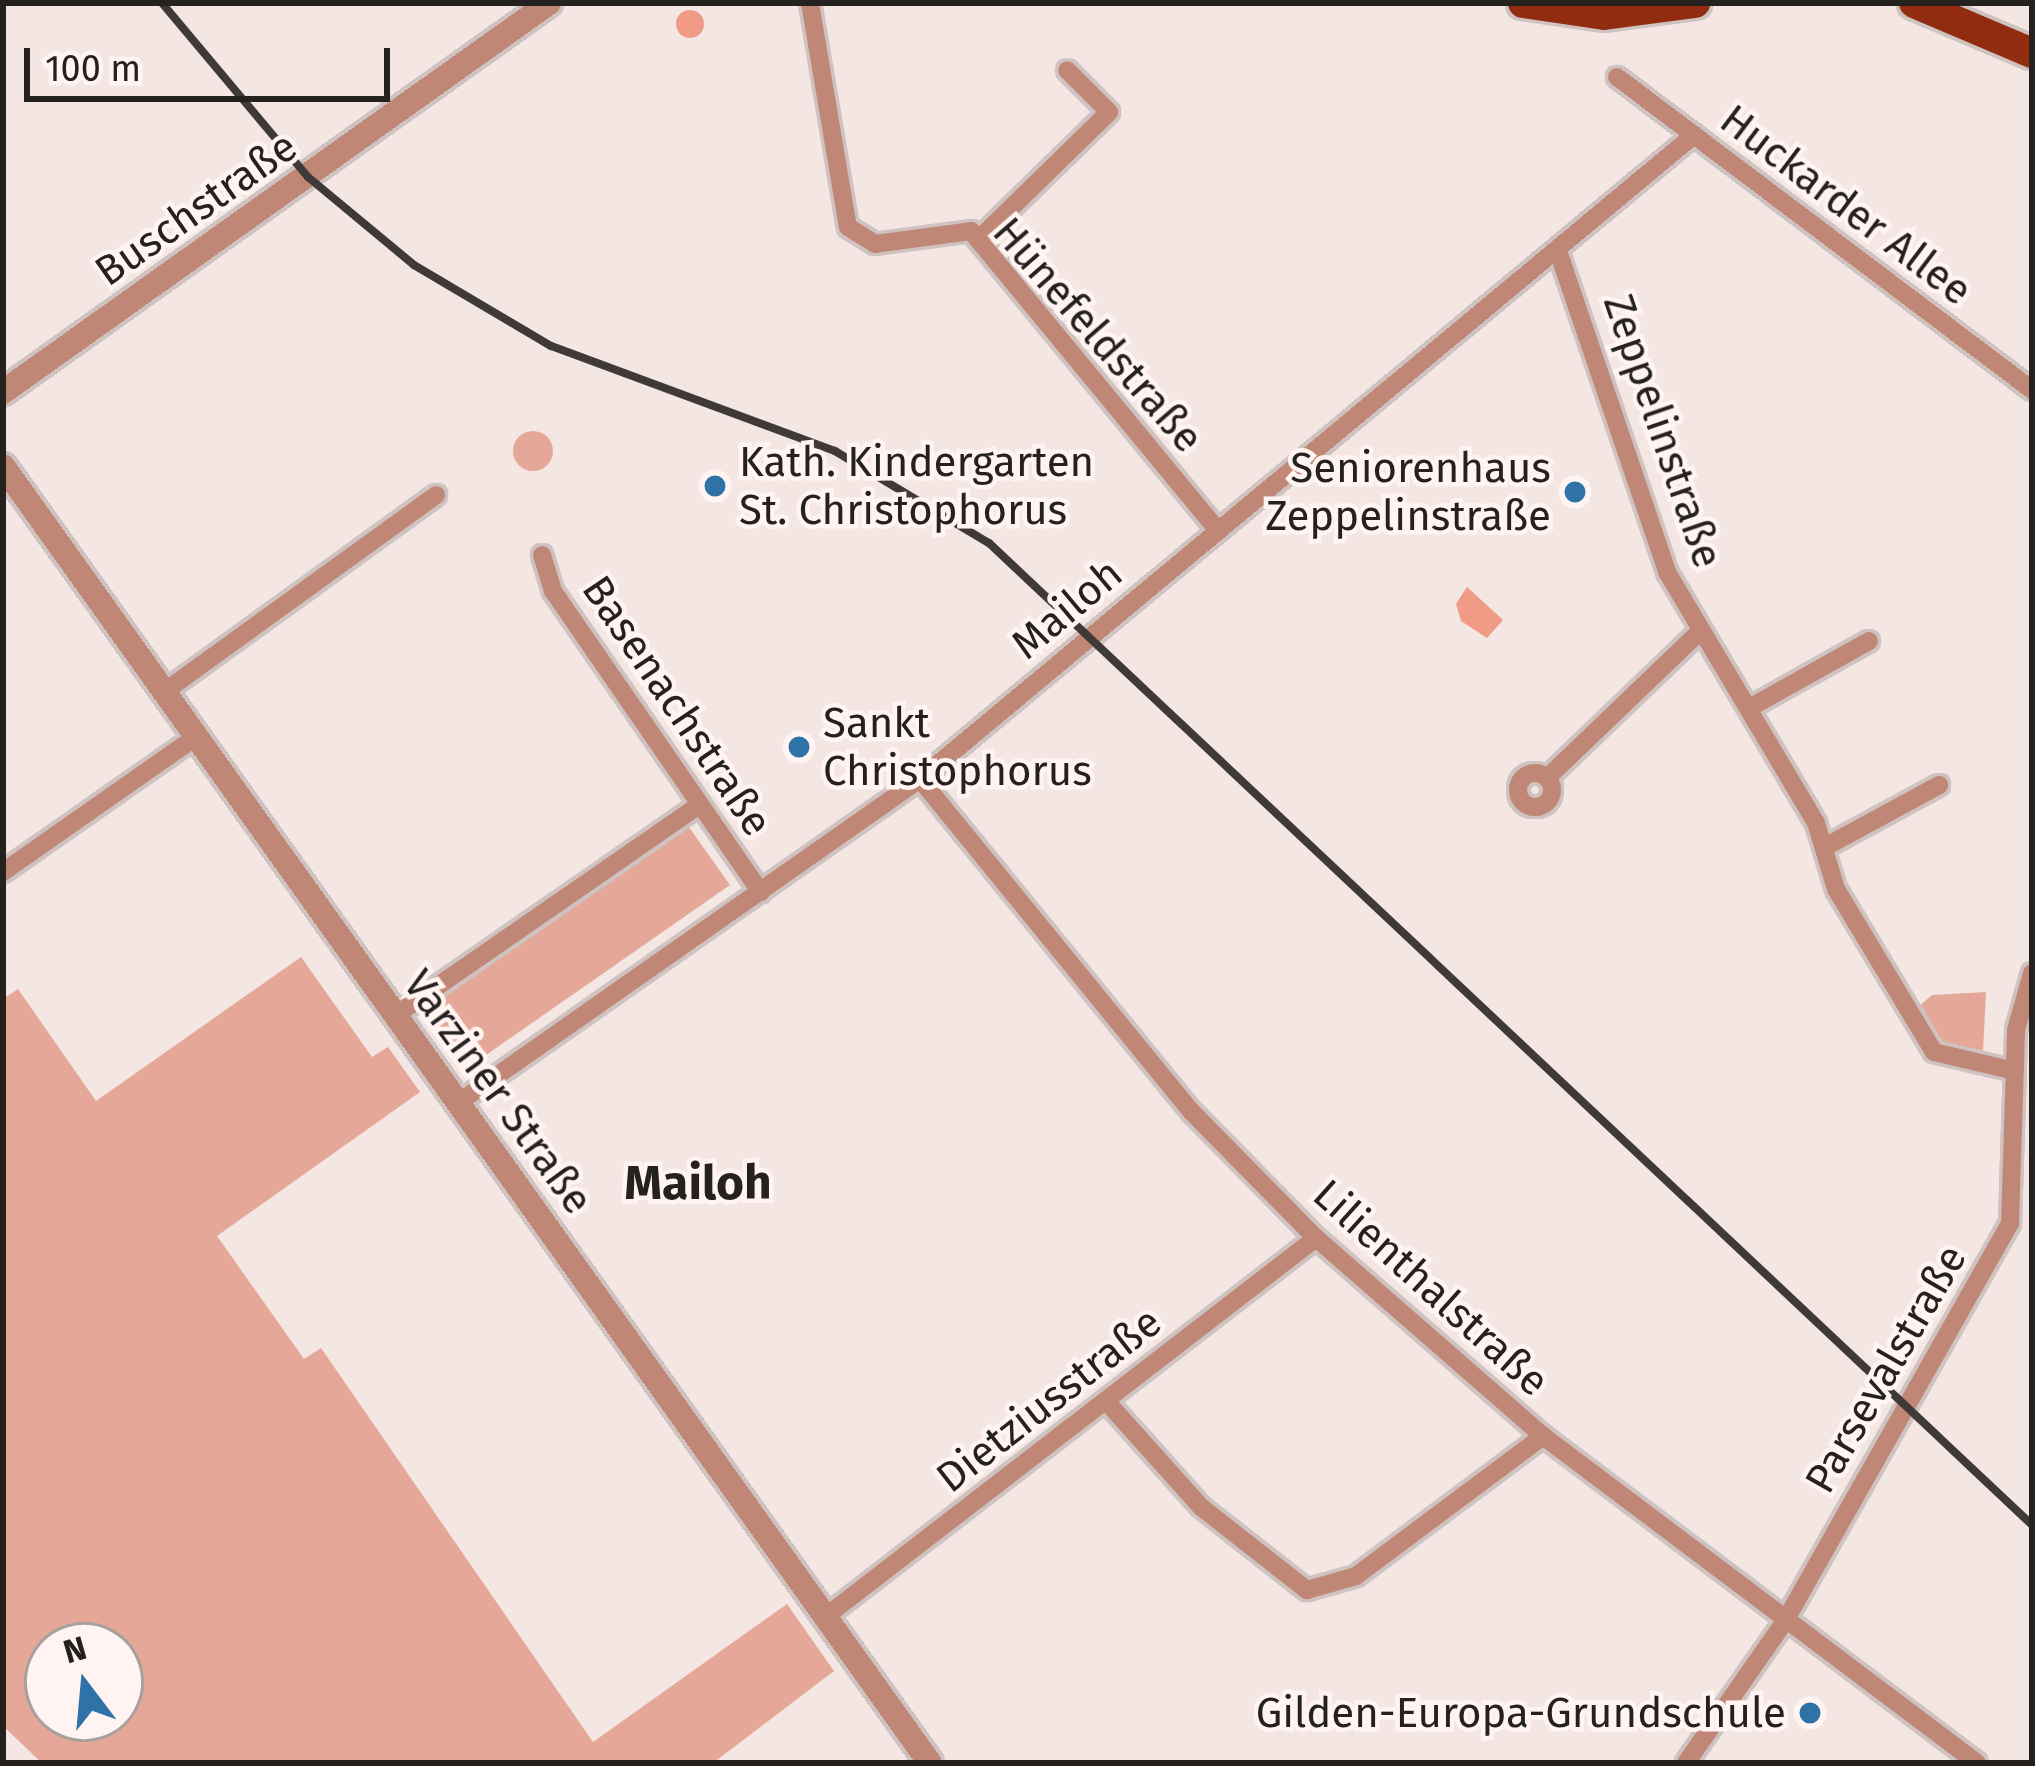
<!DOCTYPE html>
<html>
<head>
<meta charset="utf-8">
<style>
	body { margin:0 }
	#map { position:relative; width:2035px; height:1766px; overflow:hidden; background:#f3e6e3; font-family:"Fira Sans",sans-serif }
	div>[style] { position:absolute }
	.green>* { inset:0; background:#e5a898 }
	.round { border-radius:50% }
	.water>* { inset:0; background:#ef9b85 }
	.roads { filter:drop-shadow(3px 0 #cec3c0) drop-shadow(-3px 0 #cec3c0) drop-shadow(0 3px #cec3c0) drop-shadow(0 -3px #cec3c0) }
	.minor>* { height:18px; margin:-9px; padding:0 9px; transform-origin:9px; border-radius:9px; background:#c08777 }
	.minor>.ring { margin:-9px; padding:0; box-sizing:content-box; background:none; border:18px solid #c08777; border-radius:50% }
	.tertiary>* { height:24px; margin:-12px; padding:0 12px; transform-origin:12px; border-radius:12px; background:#c08777 }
	.primary>* { height:30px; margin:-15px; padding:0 15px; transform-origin:15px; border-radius:15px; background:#912c10 }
	.rail>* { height:8px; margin:-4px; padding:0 4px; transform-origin:4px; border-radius:4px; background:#3f3a38 }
	.dots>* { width:33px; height:33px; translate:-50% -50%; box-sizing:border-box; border:6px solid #fff4f1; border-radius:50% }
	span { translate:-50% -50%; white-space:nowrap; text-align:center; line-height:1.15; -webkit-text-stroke:9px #fff4f1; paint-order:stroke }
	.street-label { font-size:42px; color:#25211f }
	.poi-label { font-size:42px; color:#25211f }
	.left { translate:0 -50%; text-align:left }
	.right { translate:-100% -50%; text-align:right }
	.quarter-label { font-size:48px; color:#25211f; font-weight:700 }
	.frame { position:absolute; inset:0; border:6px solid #25211f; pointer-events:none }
	.north { position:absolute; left:24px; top:1622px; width:120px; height:120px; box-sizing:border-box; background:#fff4f1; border:3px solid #a8a09d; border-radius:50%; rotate:344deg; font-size:33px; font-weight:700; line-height:48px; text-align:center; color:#25211f }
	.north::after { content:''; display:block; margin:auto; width:42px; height:54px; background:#2e72a7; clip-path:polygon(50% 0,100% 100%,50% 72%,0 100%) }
	.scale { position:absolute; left:24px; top:48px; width:366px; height:54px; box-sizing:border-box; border:6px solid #25211f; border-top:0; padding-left:15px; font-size:36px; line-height:42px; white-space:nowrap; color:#25211f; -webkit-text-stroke:9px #fff4f1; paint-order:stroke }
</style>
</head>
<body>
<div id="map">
	<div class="green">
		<div class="round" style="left:513px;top:431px;width:40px;height:40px"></div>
		<div style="clip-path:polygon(686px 823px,730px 885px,466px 1069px,421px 1005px)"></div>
		<div style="clip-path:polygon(evenodd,301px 957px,372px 1057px,388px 1047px,420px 1092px,217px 1236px,304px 1359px,321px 1348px,593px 1742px,787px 1604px,834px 1671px,713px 1763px,42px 1763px,3px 1726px,3px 999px,18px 989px,96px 1101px,301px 957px,120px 1646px,120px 1718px,48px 1718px,48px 1646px,120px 1646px)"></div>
		<div style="clip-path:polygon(1986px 992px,1983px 1053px,1945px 1047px,1915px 1010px,1932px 995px)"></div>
	</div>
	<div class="water">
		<div class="round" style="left:676px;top:10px;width:28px;height:28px"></div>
		<div style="clip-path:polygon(1467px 587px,1503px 620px,1487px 638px,1461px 621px,1456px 604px)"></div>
	</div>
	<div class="roads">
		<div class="minor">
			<div style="left:810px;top:3px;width:227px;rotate:80.4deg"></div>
			<div style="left:848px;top:227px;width:32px;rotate:32deg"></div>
			<div style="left:875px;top:244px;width:97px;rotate:-7.7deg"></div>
			<div style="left:971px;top:231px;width:389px;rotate:50.5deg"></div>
			<div style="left:1617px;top:77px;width:520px;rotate:37.02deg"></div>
			<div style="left:978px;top:240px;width:183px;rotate:-44.3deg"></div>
			<div style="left:1109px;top:112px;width:59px;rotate:-135deg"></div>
			<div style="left:1559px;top:254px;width:336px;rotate:71.2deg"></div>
			<div style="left:1667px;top:572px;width:292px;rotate:59.3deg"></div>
			<div style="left:1816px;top:823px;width:69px;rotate:73.1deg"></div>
			<div style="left:1836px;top:889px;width:190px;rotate:59deg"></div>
			<div style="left:1934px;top:1052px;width:83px;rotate:13.2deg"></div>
			<div style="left:542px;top:555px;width:38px;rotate:73deg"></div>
			<div style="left:553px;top:591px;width:366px;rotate:55.4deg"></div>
			<div style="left:164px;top:692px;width:336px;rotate:-35.9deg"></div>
			<div style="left:1751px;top:707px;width:135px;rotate:-29.2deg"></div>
			<div class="ring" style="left:1518px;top:773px;width:16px;height:16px"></div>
			<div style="left:1548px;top:777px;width:211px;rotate:-43.8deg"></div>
			<div style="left:920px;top:779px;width:429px;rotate:50.8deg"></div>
			<div style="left:1191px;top:1111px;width:178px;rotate:45.5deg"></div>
			<div style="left:1316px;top:1238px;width:301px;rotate:41.1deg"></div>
			<div style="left:1543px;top:1436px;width:543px;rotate:37deg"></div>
			<div style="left:1825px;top:847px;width:130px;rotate:-28.5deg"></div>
			<div style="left:3px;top:872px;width:236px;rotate:-35deg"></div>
			<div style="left:396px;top:1015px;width:369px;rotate:-34.7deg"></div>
			<div style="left:458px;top:1103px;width:564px;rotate:-35.04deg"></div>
			<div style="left:920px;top:779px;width:1007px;rotate:-39.76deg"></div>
			<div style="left:1106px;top:1401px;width:142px;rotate:48.1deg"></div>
			<div style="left:1201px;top:1507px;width:135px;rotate:38.1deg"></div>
			<div style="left:1307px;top:1590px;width:51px;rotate:-15.9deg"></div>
			<div style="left:1356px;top:1576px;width:234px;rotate:-36.8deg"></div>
			<div style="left:825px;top:1617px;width:620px;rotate:-37.66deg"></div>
			<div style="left:1686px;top:1763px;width:173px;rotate:-55.1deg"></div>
			<div style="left:1785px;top:1621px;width:457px;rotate:-60.5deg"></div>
			<div style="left:2010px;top:1223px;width:193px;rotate:-88.2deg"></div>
			<div style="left:2016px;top:1030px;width:59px;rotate:-74.3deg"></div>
		</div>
		<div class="tertiary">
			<div style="left:3px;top:392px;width:670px;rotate:-35.47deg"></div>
			<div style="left:3px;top:466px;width:1594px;rotate:54.45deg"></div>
		</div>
		<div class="primary">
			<div style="left:1523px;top:3px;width:82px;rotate:8.4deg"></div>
			<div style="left:1604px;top:15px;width:92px;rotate:-7.5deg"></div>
			<div style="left:1914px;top:3px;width:128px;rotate:23deg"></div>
		</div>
	</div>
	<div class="rail">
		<div style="left:162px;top:3px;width:227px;rotate:50deg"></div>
		<div style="left:308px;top:177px;width:138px;rotate:39.7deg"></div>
		<div style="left:414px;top:265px;width:159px;rotate:30.6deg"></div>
		<div style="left:551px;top:346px;width:303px;rotate:20.3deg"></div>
		<div style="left:835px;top:451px;width:179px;rotate:30.9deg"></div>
		<div style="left:989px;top:543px;width:1433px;rotate:43.27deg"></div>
	</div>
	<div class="dots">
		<div style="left:715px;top:486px;background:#2e72a7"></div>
		<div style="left:1575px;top:492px;background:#2e72a7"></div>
		<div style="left:799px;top:747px;background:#2e72a7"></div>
		<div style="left:1810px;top:1713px;background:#2e72a7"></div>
	</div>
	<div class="street-label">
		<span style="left:1846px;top:205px;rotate:37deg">Huckarder Allee</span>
		<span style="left:196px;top:209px;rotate:-35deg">Buschstraße</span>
		<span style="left:1098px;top:335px;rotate:49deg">Hünefeldstraße</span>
		<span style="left:1663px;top:431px;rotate:71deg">Zeppelinstraße</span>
		<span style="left:1067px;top:609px;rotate:-40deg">Mailoh</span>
		<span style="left:677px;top:706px;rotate:56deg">Basenachstraße</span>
		<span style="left:498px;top:1092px;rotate:54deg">Varziner Straße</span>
		<span style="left:1431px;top:1288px;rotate:42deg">Lilienthalstraße</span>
		<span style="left:1886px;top:1369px;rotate:-60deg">Parsevalstraße</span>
		<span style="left:1049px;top:1400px;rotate:-38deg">Dietziusstraße</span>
	</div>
	<div class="poi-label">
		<span class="left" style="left:739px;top:486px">Kath. Kindergarten<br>St. Christophorus</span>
		<span class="right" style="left:1551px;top:492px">Seniorenhaus<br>Zeppelinstraße</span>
		<span class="left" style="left:823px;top:747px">Sankt<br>Christophorus</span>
		<span class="right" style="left:1786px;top:1713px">Gilden-Europa-Grundschule</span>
	</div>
	<div class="quarter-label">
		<span style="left:698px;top:1184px">Mailoh</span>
	</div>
	<div class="frame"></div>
	<div class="north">N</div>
	<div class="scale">100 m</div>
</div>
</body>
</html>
